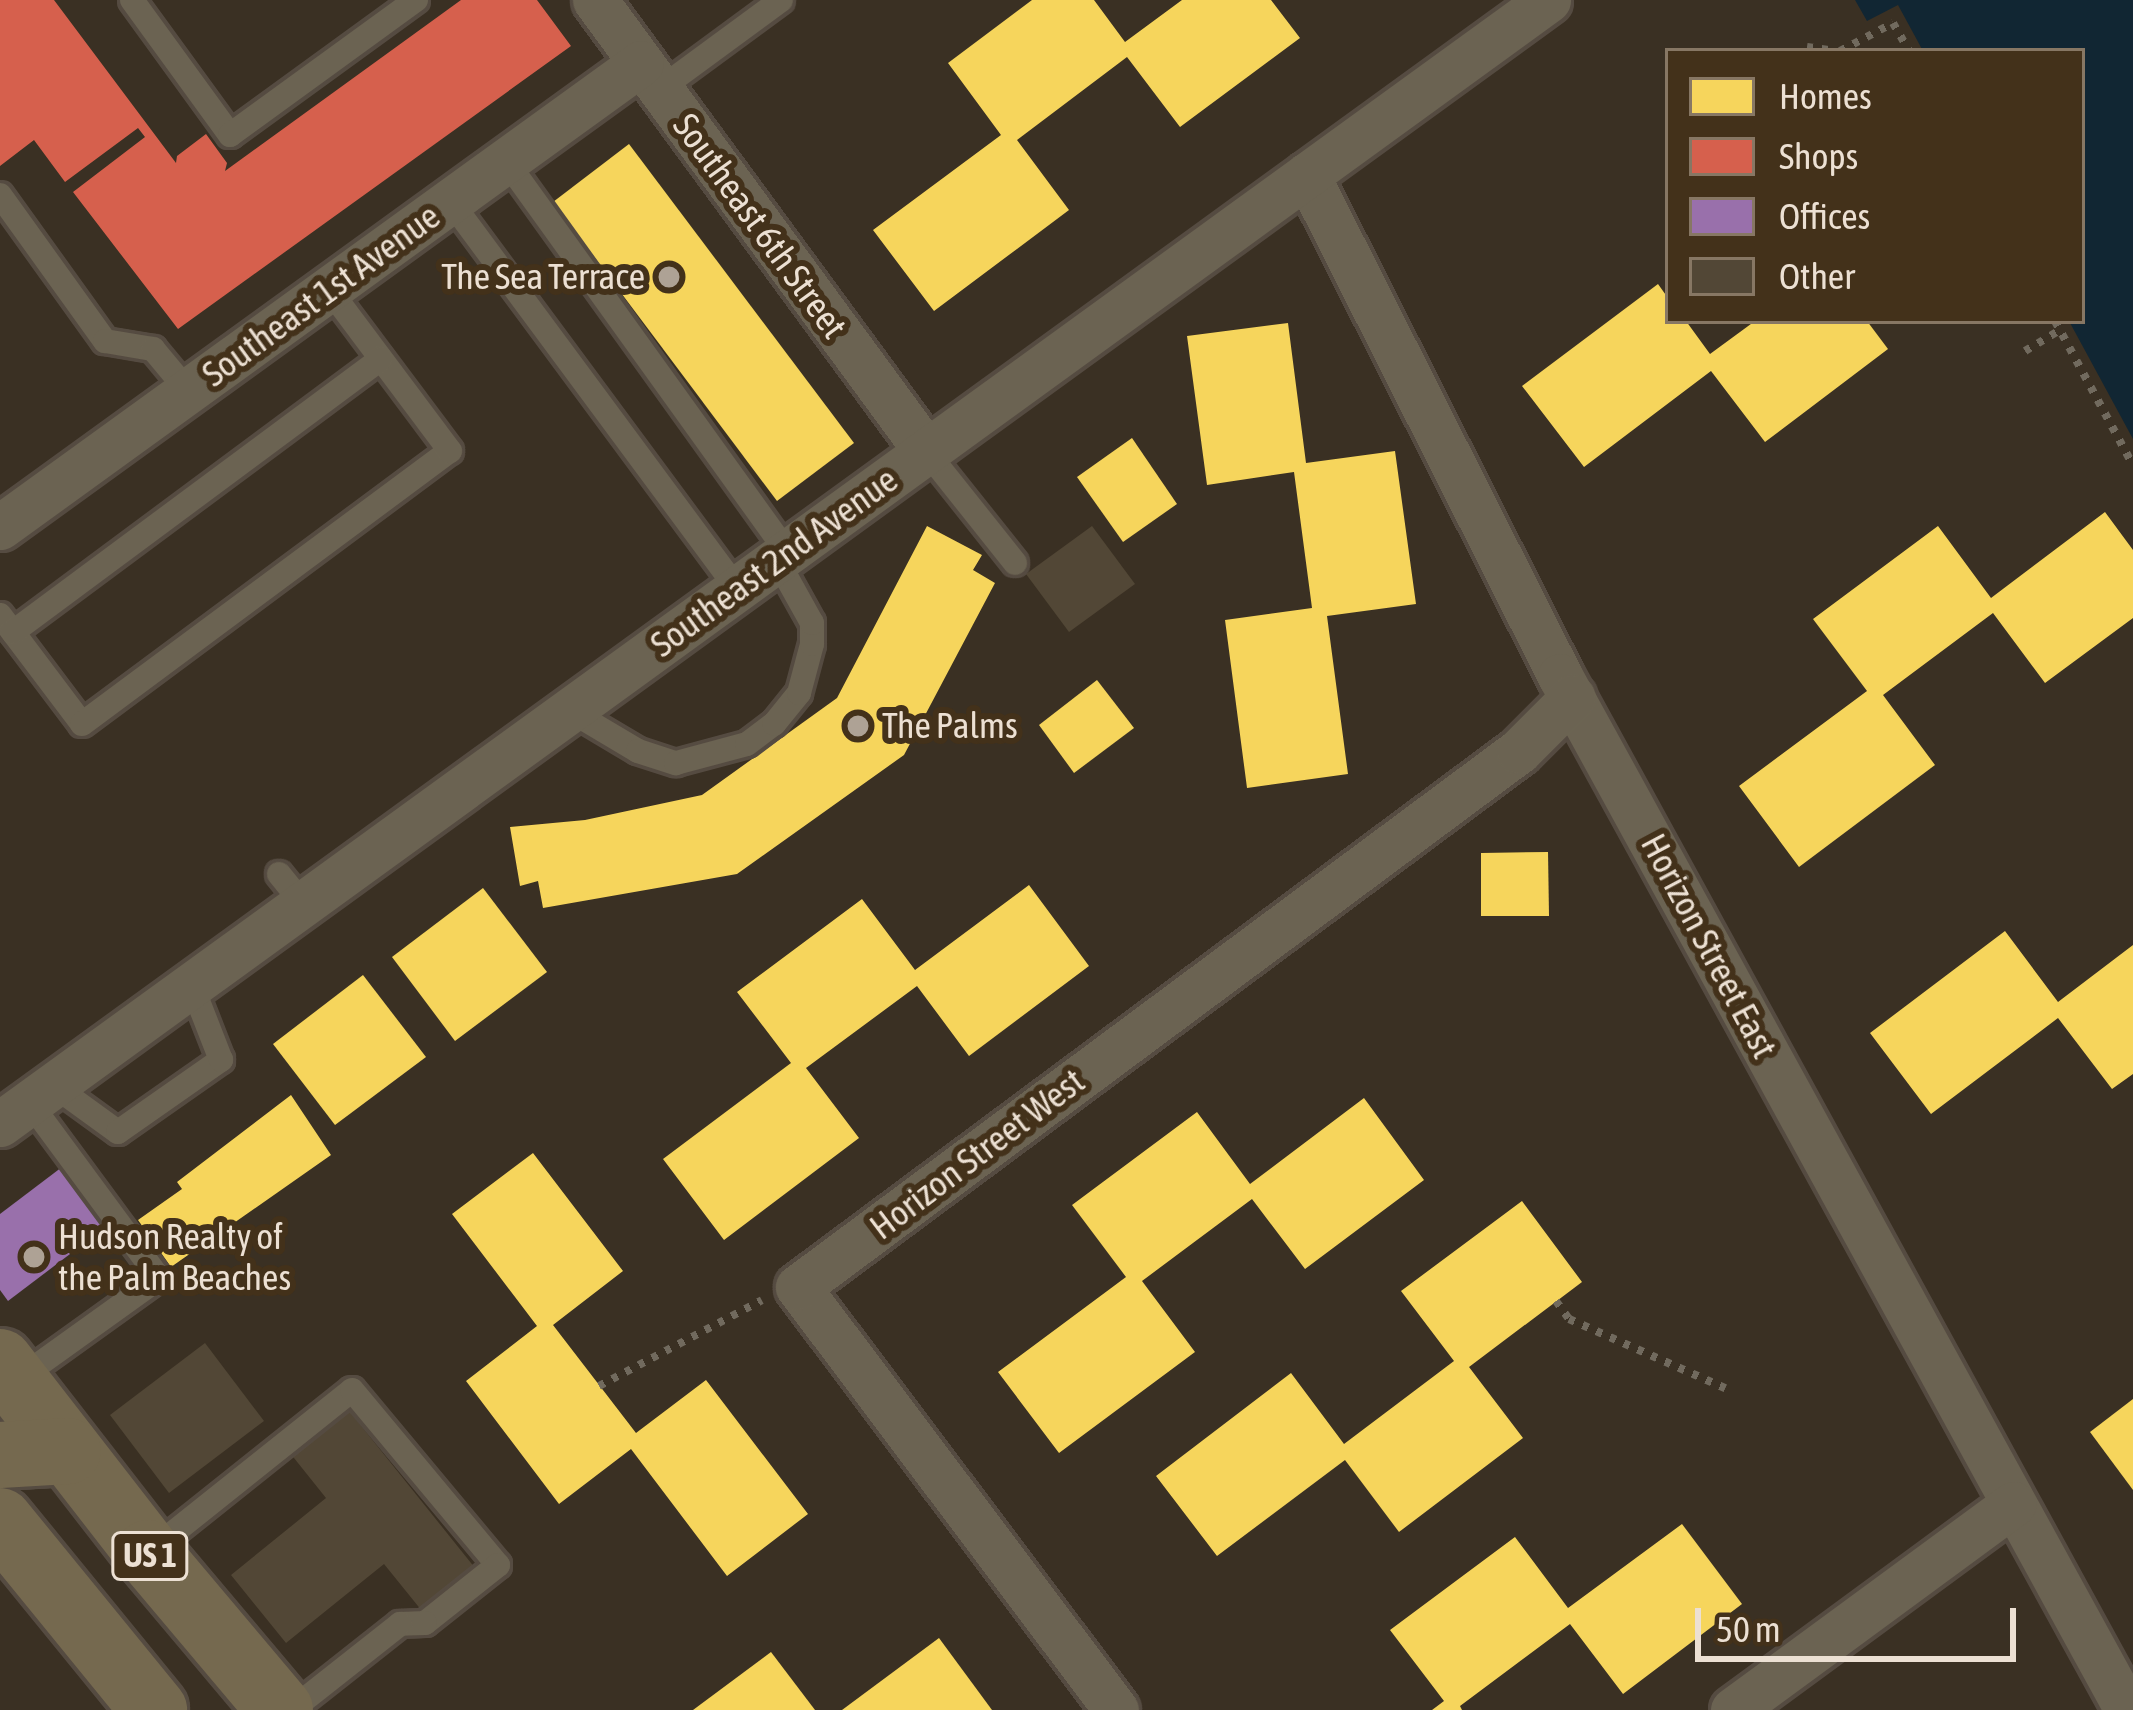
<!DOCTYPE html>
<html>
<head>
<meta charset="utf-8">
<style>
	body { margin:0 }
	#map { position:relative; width:2133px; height:1710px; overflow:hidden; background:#3a3023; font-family:"Asap Condensed",sans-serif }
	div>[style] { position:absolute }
	.water>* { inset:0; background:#112633 }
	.homes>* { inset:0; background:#f6d55c }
	.shops>* { inset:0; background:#d6604d }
	.offices>* { inset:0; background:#9970ab }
	.building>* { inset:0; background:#524736 }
	.path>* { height:8px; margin-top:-4px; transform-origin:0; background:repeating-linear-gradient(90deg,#716a5e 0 6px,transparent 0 15px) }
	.roads { filter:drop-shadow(3px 0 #554b41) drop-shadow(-3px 0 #554b41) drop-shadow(0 3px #554b41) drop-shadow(0 -3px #554b41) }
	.service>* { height:24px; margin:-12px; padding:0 12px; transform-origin:12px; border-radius:12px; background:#6b6352 }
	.minor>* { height:45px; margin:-22.5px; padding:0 22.5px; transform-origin:22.5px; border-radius:22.5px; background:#6b6352 }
	.primary>* { height:66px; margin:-33px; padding:0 33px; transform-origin:33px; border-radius:33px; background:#75694f }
	.dots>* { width:33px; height:33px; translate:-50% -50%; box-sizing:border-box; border:6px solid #43311a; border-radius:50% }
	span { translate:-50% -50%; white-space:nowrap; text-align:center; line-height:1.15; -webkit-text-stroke:12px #43311a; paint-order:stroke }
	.shield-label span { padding:3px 9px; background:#43311a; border:3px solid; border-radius:9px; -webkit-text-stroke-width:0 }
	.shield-label { font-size:33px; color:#ece0d3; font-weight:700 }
	.street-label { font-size:36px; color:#ece0d3 }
	.poi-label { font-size:36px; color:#ece0d3 }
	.right { translate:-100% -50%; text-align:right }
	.left { translate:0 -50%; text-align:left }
	.legend { position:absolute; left:1665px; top:48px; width:420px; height:276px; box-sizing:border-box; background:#43311a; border:3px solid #877764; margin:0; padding:15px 21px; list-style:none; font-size:36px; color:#ece0d3 }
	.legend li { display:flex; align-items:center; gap:24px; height:60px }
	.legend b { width:60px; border:3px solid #877764 }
	.scale { position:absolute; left:1695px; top:1608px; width:321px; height:54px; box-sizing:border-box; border:6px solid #ece0d3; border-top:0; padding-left:15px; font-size:36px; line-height:42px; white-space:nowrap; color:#ece0d3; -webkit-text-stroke:9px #43311a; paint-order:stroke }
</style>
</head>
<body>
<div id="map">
	<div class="water">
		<div style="clip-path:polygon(1855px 0,2133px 0,2133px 439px,2069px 321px,2082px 321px,2082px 51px,1923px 51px,1898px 5px,1867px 21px)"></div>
	</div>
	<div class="homes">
		<div style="clip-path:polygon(1032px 0,1094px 0,1125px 42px,1182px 0,1271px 0,1300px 38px,1180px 127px,1127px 57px,1017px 140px,1069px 210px,934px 311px,873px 230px,1001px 135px,948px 63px)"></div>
		<div style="clip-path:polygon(629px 144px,854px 443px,777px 501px,553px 202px)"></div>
		<div style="clip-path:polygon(1658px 284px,1668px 298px,1668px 321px,1686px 321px,1710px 354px,1755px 321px,1867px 321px,1888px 349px,1765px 442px,1711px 371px,1584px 467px,1522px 386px)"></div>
		<div style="clip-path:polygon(1288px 323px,1306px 463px,1395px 451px,1416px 604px,1327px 616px,1348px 774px,1247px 788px,1225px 620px,1312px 608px,1294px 472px,1207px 485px,1187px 336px)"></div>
		<div style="clip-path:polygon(1132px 438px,1177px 504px,1123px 542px,1077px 477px)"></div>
		<div style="clip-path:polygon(2105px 512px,2133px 550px,2133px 618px,2045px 683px,1993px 613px,1883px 695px,1935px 765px,1799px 867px,1739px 786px,1867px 691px,1813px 619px,1938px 526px,1991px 598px)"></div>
		<div style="clip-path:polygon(927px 526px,982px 555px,973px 570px,995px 583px,904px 755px,737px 874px,543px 908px,538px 881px,520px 886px,510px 827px,585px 820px,702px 795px,837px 698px)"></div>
		<div style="clip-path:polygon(1097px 680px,1134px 728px,1074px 773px,1039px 725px)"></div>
		<div style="clip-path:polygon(1548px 852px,1549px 916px,1481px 916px,1481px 853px)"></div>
		<div style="clip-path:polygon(1029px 885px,1089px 966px,969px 1056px,917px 986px,806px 1068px,859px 1138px,724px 1240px,663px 1159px,791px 1063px,737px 992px,862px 899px,915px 970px)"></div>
		<div style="clip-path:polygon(483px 888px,547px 972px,455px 1041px,392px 957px)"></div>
		<div style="clip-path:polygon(2005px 931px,2058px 1002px,2133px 945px,2133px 1074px,2112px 1089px,2058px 1018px,1931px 1114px,1870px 1033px)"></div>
		<div style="clip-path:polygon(363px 975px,426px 1057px,335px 1125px,273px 1044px)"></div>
		<div style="clip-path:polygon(291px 1095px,331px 1155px,171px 1267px,138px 1220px,182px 1189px,177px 1182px)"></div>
		<div style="clip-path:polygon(1364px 1098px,1424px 1180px,1305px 1269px,1252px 1199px,1142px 1281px,1195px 1352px,1059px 1453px,998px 1372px,1126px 1277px,1072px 1205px,1197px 1112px,1250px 1184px)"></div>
		<div style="clip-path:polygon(533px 1153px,623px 1271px,553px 1325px,636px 1433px,706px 1380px,808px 1514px,727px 1576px,631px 1449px,559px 1504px,466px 1381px,537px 1326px,452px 1214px)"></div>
		<div style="clip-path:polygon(1522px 1201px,1582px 1282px,1469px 1367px,1523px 1438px,1399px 1532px,1345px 1460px,1217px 1556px,1156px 1476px,1291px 1373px,1344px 1444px,1454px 1361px,1401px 1291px)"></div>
		<div style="clip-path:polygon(2133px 1399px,2133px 1490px,2090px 1432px)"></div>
		<div style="clip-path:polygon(1682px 1524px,1742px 1604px,1623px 1694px,1570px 1624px,1460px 1706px,1462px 1710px,1432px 1710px,1444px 1701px,1390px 1630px,1515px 1537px,1568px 1608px)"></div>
		<div style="clip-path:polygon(939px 1638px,992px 1710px,842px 1710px)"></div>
		<div style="clip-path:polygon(771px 1652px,815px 1710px,693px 1710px)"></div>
	</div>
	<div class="shops">
		<div style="clip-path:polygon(0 0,54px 0,176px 163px,177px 156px,206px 134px,227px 163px,225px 171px,461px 0,537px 0,571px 46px,178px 329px,73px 192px,145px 137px,138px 128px,65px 182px,34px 140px,0 166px)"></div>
	</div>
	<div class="offices">
		<div style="clip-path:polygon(66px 1164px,111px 1223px,8px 1301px,0 1290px,0 1214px)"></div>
	</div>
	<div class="building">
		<div style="clip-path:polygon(1092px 526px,1135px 584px,1069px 632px,1026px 574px)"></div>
		<div style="clip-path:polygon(205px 1343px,264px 1421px,169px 1493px,110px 1415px)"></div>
		<div style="clip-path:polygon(342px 1402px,475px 1568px,422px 1611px,384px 1564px,286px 1643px,231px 1575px,326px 1498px,286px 1448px)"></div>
	</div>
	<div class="path">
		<div style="left:1807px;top:47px;width:27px;rotate:8deg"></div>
		<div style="left:1840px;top:51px;width:60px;rotate:-27.8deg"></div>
		<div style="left:1893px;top:23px;width:32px;rotate:60deg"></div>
		<div style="left:2055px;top:321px;width:164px;rotate:61.6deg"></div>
		<div style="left:2025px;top:351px;width:41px;rotate:-31deg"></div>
		<div style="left:1556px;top:1301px;width:22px;rotate:54deg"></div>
		<div style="left:1569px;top:1319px;width:171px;rotate:23.9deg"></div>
		<div style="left:599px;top:1386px;width:184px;rotate:-27.8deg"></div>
	</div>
	<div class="roads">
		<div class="service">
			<div style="left:132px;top:0;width:167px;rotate:54deg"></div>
			<div style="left:230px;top:135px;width:230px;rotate:-36deg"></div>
			<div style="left:660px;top:89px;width:150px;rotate:-36.3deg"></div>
			<div style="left:506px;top:161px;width:481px;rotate:54.3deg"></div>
			<div style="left:0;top:195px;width:180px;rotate:54.3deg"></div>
			<div style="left:105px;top:341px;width:49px;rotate:9.5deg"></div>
			<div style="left:153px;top:349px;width:55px;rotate:50.2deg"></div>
			<div style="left:451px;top:202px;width:481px;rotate:53.5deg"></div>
			<div style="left:926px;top:451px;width:143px;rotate:51.5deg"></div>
			<div style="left:0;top:615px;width:136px;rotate:53deg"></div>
			<div style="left:82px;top:724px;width:458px;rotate:-36.6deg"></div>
			<div style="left:450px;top:451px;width:202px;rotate:-126.8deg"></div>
			<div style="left:13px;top:632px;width:458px;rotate:-36.6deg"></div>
			<div style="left:569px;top:710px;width:80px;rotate:30.7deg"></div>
			<div style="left:638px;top:751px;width:40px;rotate:18deg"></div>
			<div style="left:676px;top:763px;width:73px;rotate:-15deg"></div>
			<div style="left:747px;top:744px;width:34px;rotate:-37deg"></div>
			<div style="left:774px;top:724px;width:40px;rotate:-51deg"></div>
			<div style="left:799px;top:693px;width:51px;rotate:-75.1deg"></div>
			<div style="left:812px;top:644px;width:21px;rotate:-90deg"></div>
			<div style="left:812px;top:623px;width:72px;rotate:-119.1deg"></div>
			<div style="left:279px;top:874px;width:36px;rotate:51deg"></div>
			<div style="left:53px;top:1085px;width:80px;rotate:35.9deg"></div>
			<div style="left:118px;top:1132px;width:126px;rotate:-35deg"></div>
			<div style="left:221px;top:1060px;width:83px;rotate:-111.3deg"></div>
			<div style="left:17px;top:1380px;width:175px;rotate:-35.7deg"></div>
			<div style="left:159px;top:1278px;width:217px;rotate:-126.4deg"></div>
			<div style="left:148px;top:1553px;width:261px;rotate:-38.6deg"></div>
			<div style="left:352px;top:1390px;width:228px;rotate:50.2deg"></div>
			<div style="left:498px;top:1565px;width:93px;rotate:141.5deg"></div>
			<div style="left:425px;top:1623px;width:25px;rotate:178deg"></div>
			<div style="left:400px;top:1624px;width:139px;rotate:141.7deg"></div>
		</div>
		<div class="minor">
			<div style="left:595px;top:0;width:559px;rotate:53.72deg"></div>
			<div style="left:1307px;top:175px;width:561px;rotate:63.21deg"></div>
			<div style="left:1560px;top:676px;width:1179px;rotate:61.26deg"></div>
			<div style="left:0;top:527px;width:791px;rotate:-35.9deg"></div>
			<div style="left:0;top:1124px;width:1913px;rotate:-35.98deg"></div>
			<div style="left:1116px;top:1710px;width:529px;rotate:-126.93deg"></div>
			<div style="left:798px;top:1287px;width:898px;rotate:-36.63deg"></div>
			<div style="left:1519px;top:751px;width:76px;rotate:-45deg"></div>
			<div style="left:1733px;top:1710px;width:348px;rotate:-36.3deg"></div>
		</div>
		<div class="primary">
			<div style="left:0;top:1362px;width:242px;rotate:52.2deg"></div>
			<div style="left:148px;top:1553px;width:205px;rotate:49.9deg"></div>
			<div style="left:0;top:1455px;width:68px;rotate:-3.4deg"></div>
			<div style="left:0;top:1521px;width:244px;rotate:50.8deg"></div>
		</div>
	</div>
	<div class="dots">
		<div style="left:669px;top:277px;background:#aea295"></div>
		<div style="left:858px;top:726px;background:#aea295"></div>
		<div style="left:34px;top:1257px;background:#aea295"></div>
	</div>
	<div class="shield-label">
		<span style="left:150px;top:1556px">US 1</span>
	</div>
	<div class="street-label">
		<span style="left:760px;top:226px;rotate:54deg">Southeast 6th Street</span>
		<span style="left:321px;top:295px;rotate:-36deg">Southeast 1st Avenue</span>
		<span style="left:774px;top:562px;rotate:-36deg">Southeast 2nd Avenue</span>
		<span style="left:1709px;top:946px;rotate:62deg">Horizon Street East</span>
		<span style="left:977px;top:1154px;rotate:-37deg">Horizon Street West</span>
	</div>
	<div class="poi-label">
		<span class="right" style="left:645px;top:277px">The Sea Terrace</span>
		<span class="left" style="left:882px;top:726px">The Palms</span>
		<span class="left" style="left:58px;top:1257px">Hudson Realty of<br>the Palm Beaches</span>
	</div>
	<ul class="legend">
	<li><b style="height:33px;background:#f6d55c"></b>Homes</li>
	<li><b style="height:33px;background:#d6604d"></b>Shops</li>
	<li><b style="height:33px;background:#9970ab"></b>Offices</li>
	<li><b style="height:33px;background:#524736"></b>Other</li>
	</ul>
	<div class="scale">50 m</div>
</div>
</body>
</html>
